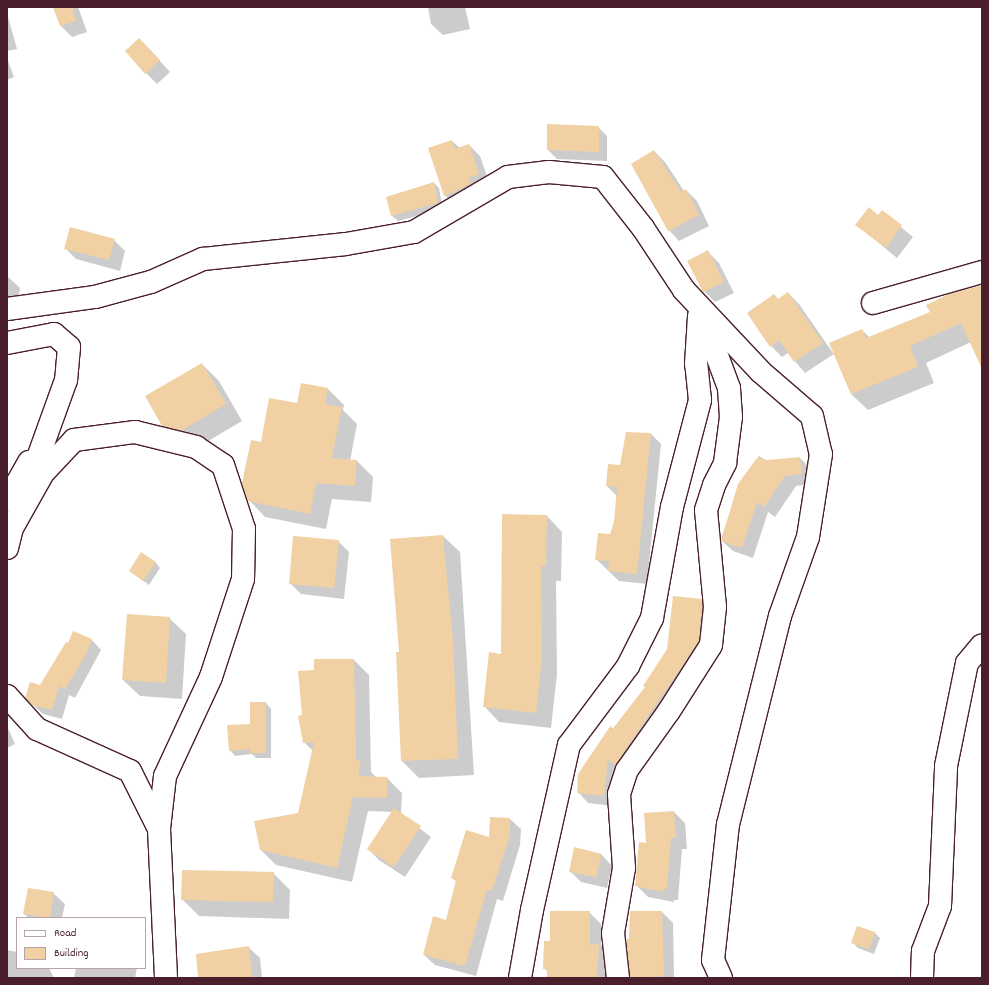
<!DOCTYPE html>
<html>
<head>
<meta charset="utf-8">
<style>
	body { margin:0 }
	#map { position:relative; width:989px; height:985px; overflow:hidden; background:#fff; font-family:Dekko,sans-serif }
	div>[style] { position:absolute }
	.shadow>* { inset:0; background:#0003 }
	.building>* { inset:0; background:#f1d1a3 }
	.roads { filter:drop-shadow(1px 0 #4a1f2b) drop-shadow(-1px 0 #4a1f2b) drop-shadow(0 1px #4a1f2b) drop-shadow(0 -1px #4a1f2b) }
	.street>* { height:22px; margin:-11px; padding:0 11px; transform-origin:11px; border-radius:11px; background:#fff }
	.secondary>* { height:22px; margin:-11px; padding:0 11px; transform-origin:11px; border-radius:11px; background:#fff }
	span { translate:-50% -50%; white-space:nowrap; text-align:center; line-height:1.15; -webkit-text-stroke:4px #fff; paint-order:stroke }
	.frame { position:absolute; inset:0; border:8px solid #4a1f2b; pointer-events:none }
	.legend { position:absolute; left:16px; top:917px; width:130px; height:52px; box-sizing:border-box; background:#fff; border:1px solid #b7a5aa; margin:0; padding:5px 7px; list-style:none; font-size:12px; color:#4a1f2b }
	.legend li { display:flex; align-items:center; gap:8px; height:20px }
	.legend b { width:20px; border:1px solid #b7a5aa }
</style>
</head>
<body>
<div id="map">
	<div class="shadow">
		<div style="clip-path:polygon(54px 7px,78px 7px,87px 32px,72px 37px,61px 26px)"></div>
		<div style="clip-path:polygon(428px 7px,465px 7px,470px 29px,443px 35px,431px 24px)"></div>
		<div style="clip-path:polygon(7px 13px,17px 49px,7px 51px)"></div>
		<div style="clip-path:polygon(150px 50px,170px 72px,157px 84px,146px 73px)"></div>
		<div style="clip-path:polygon(7px 58px,14px 77px,7px 80px)"></div>
		<div style="clip-path:polygon(598px 127px,607px 136px,607px 161px,557px 159px,548px 150px)"></div>
		<div style="clip-path:polygon(452px 141px,460px 148px,469px 145px,480px 156px,490px 185px,456px 206px,445px 195px)"></div>
		<div style="clip-path:polygon(654px 151px,665px 162px,684px 191px,686px 190px,697px 201px,709px 226px,679px 241px,669px 230px)"></div>
		<div style="clip-path:polygon(434px 183px,439px 188px,443px 209px,398px 221px,392px 216px,387px 197px)"></div>
		<div style="clip-path:polygon(882px 212px,913px 237px,897px 258px,857px 225px,879px 216px)"></div>
		<div style="clip-path:polygon(114px 240px,125px 251px,120px 271px,76px 259px,65px 248px)"></div>
		<div style="clip-path:polygon(708px 252px,719px 263px,734px 293px,715px 302px,704px 291px)"></div>
		<div style="clip-path:polygon(7px 276px,20px 288px,18px 307px,7px 312px)"></div>
		<div style="clip-path:polygon(982px 286px,982px 360px,971px 342px,926px 363px,934px 383px,868px 410px,851px 394px,834px 354px,805px 373px,788px 353px,782px 357px,771px 346px,774px 295px,779px 300px,788px 293px,799px 304px,833px 353px,862px 330px,870px 338px,931px 313px)"></div>
		<div style="clip-path:polygon(202px 364px,219px 381px,242px 421px,198px 447px,180px 442px,163px 425px)"></div>
		<div style="clip-path:polygon(328px 389px,344px 405px,343px 410px,357px 424px,350px 461px,357px 461px,373px 477px,371px 502px,332px 499px,326px 529px,265px 517px,249px 500px,262px 443px,298px 404px)"></div>
		<div style="clip-path:polygon(651px 434px,661px 444px,647px 584px,619px 581px,596px 559px,611px 535px,615px 523px,617px 496px,607px 486px)"></div>
		<div style="clip-path:polygon(759px 456px,767px 461px,800px 458px,810px 468px,812px 484px,796px 486px,775px 517px,768px 512px,753px 558px,733px 551px,722px 541px,722px 536px,740px 484px)"></div>
		<div style="clip-path:polygon(547px 516px,562px 532px,561px 581px,556px 581px,557px 674px,551px 728px,499px 722px,484px 706px)"></div>
		<div style="clip-path:polygon(443px 536px,460px 552px,474px 775px,419px 778px,402px 761px,401px 652px,391px 540px)"></div>
		<div style="clip-path:polygon(338px 541px,349px 552px,344px 599px,301px 594px,290px 583px)"></div>
		<div style="clip-path:polygon(155px 562px,160px 568px,149px 585px,130px 571px)"></div>
		<div style="clip-path:polygon(701px 600px,712px 611px,709px 651px,614px 806px,588px 803px,578px 792px,580px 774px,611px 727px,613px 729px,646px 688px)"></div>
		<div style="clip-path:polygon(169px 618px,186px 634px,182px 699px,140px 696px,123px 680px)"></div>
		<div style="clip-path:polygon(92px 640px,101px 650px,75px 698px,69px 695px,62px 719px,43px 714px,32px 704px,40px 686px,69px 644px)"></div>
		<div style="clip-path:polygon(354px 660px,369px 675px,371px 772px,376px 777px,387px 778px,402px 793px,401px 814px,431px 837px,405px 877px,379px 860px,368px 849px,393px 812px,368px 811px,352px 882px,276px 865px,261px 850px,299px 814px,313px 751px,304px 742px,303px 716px,315px 671px)"></div>
		<div style="clip-path:polygon(266px 703px,271px 709px,271px 758px,256px 758px,252px 754px,235px 756px,230px 750px)"></div>
		<div style="clip-path:polygon(7px 726px,15px 744px,7px 748px)"></div>
		<div style="clip-path:polygon(674px 812px,685px 823px,687px 849px,682px 849px,678px 900px,674px 900px,674px 902px,648px 897px,636px 885px,648px 844px)"></div>
		<div style="clip-path:polygon(510px 819px,521px 829px,520px 845px,503px 901px,497px 899px,476px 976px,435px 965px,424px 955px,446px 921px,457px 882px,452px 878px)"></div>
		<div style="clip-path:polygon(601px 854px,612px 866px,607px 888px,581px 882px,570px 871px)"></div>
		<div style="clip-path:polygon(273px 873px,290px 890px,289px 919px,199px 916px,182px 899px)"></div>
		<div style="clip-path:polygon(53px 893px,65px 904px,62px 918px,29px 918px,24px 914px)"></div>
		<div style="clip-path:polygon(589px 912px,601px 924px,601px 945px,612px 957px,608px 978px,548px 978px,548px 972px,544px 968px,551px 942px)"></div>
		<div style="clip-path:polygon(662px 912px,673px 923px,674px 978px,631px 978px)"></div>
		<div style="clip-path:polygon(875px 933px,880px 938px,874px 954px,858px 948px,853px 943px)"></div>
		<div style="clip-path:polygon(248px 947px,260px 958px,262px 978px,199px 978px)"></div>
		<div style="clip-path:polygon(7px 950px,17px 952px,17px 968px,49px 968px,54px 978px,7px 978px)"></div>
		<div style="clip-path:polygon(76px 968px,137px 968px,135px 978px,74px 978px)"></div>
	</div>
	<div class="building">
		<div style="clip-path:polygon(53px 7px,72px 7px,76px 21px,60px 26px)"></div>
		<div style="clip-path:polygon(139px 38px,160px 60px,145px 74px,125px 51px)"></div>
		<div style="clip-path:polygon(547px 124px,599px 126px,599px 152px,547px 150px)"></div>
		<div style="clip-path:polygon(452px 140px,455px 149px,469px 144px,479px 174px,469px 178px,471px 184px,444px 196px,428px 148px)"></div>
		<div style="clip-path:polygon(654px 150px,681px 192px,686px 189px,699px 215px,668px 231px,631px 164px)"></div>
		<div style="clip-path:polygon(434px 182px,438px 203px,391px 216px,386px 197px)"></div>
		<div style="clip-path:polygon(869px 207px,878px 215px,882px 210px,902px 225px,886px 248px,855px 225px)"></div>
		<div style="clip-path:polygon(70px 227px,115px 239px,109px 260px,64px 249px)"></div>
		<div style="clip-path:polygon(708px 250px,724px 282px,703px 292px,687px 261px)"></div>
		<div style="clip-path:polygon(982px 285px,982px 369px,961px 323px,910px 346px,918px 367px,851px 394px,829px 343px,862px 329px,866px 338px,930px 312px,926px 305px,949px 294px)"></div>
		<div style="clip-path:polygon(788px 292px,823px 343px,794px 362px,779px 340px,770px 347px,747px 313px,774px 294px,778px 299px)"></div>
		<div style="clip-path:polygon(202px 363px,226px 404px,181px 431px,162px 426px,145px 396px)"></div>
		<div style="clip-path:polygon(301px 383px,328px 388px,325px 404px,342px 407px,332px 458px,357px 460px,355px 486px,316px 483px,310px 514px,248px 501px,242px 483px,251px 440px,261px 442px,269px 398px,297px 403px)"></div>
		<div style="clip-path:polygon(626px 432px,651px 433px,637px 574px,608px 571px,609px 561px,595px 560px,598px 533px,610px 534px,614px 522px,617px 487px,606px 486px,608px 464px,620px 465px)"></div>
		<div style="clip-path:polygon(800px 457px,802px 474px,785px 476px,764px 507px,757px 502px,742px 548px,721px 541px,738px 484px,757px 458px,767px 460px)"></div>
		<div style="clip-path:polygon(502px 514px,547px 515px,546px 566px,541px 566px,542px 658px,536px 713px,483px 707px,489px 652px,501px 654px)"></div>
		<div style="clip-path:polygon(443px 535px,453px 642px,458px 759px,401px 761px,396px 652px,399px 652px,390px 539px)"></div>
		<div style="clip-path:polygon(293px 536px,339px 540px,334px 588px,289px 584px)"></div>
		<div style="clip-path:polygon(141px 552px,156px 562px,143px 581px,129px 571px)"></div>
		<div style="clip-path:polygon(673px 596px,702px 599px,699px 641px,615px 765px,608px 760px,604px 796px,577px 793px,578px 774px,611px 725px,611px 731px,645px 687px,643px 686px,667px 649px)"></div>
		<div style="clip-path:polygon(127px 614px,170px 617px,166px 683px,122px 680px)"></div>
		<div style="clip-path:polygon(73px 631px,92px 639px,85px 656px,65px 689px,59px 686px,52px 710px,32px 705px,25px 698px,30px 682px,40px 685px,66px 642px,68px 643px)"></div>
		<div style="clip-path:polygon(314px 659px,354px 659px,356px 760px,361px 761px,358px 776px,387px 777px,387px 798px,353px 797px,337px 868px,260px 850px,254px 821px,298px 813px,314px 742px,303px 743px,298px 716px,302px 715px,298px 671px,314px 670px)"></div>
		<div style="clip-path:polygon(250px 702px,266px 702px,266px 753px,250px 753px,250px 749px,229px 751px,227px 725px,250px 724px)"></div>
		<div style="clip-path:polygon(394px 808px,421px 826px,394px 867px,367px 849px)"></div>
		<div style="clip-path:polygon(674px 811px,676px 838px,671px 838px,667px 889px,663px 889px,663px 892px,635px 886px,639px 842px,646px 843px,644px 813px)"></div>
		<div style="clip-path:polygon(490px 817px,510px 818px,510px 835px,492px 891px,487px 889px,465px 966px,423px 955px,433px 916px,446px 920px,456px 880px,451px 878px,466px 830px,489px 837px)"></div>
		<div style="clip-path:polygon(574px 847px,602px 854px,596px 877px,569px 872px)"></div>
		<div style="clip-path:polygon(182px 870px,274px 872px,273px 902px,181px 900px)"></div>
		<div style="clip-path:polygon(28px 888px,54px 892px,50px 918px,23px 914px)"></div>
		<div style="clip-path:polygon(550px 911px,590px 911px,590px 944px,599px 945px,597px 978px,547px 978px,547px 969px,543px 969px,544px 941px,550px 941px)"></div>
		<div style="clip-path:polygon(630px 911px,662px 911px,664px 976px,630px 978px,626px 939px,629px 939px)"></div>
		<div style="clip-path:polygon(857px 926px,875px 932px,869px 949px,851px 943px)"></div>
		<div style="clip-path:polygon(249px 946px,252px 978px,198px 978px,196px 954px)"></div>
	</div>
	<div class="roads">
		<div class="street">
			<div style="left:873px;top:303px;width:113px;rotate:-15.9deg"></div>
			<div style="left:7px;top:343px;width:48px;rotate:-10.8deg"></div>
			<div style="left:54px;top:334px;width:20px;rotate:41deg"></div>
			<div style="left:69px;top:347px;width:33px;rotate:95deg"></div>
			<div style="left:66px;top:380px;width:109px;rotate:109.8deg"></div>
			<div style="left:7px;top:501px;width:45px;rotate:-60.6deg"></div>
			<div style="left:7px;top:548px;width:21px;rotate:-76deg"></div>
			<div style="left:12px;top:528px;width:63px;rotate:-60.6deg"></div>
			<div style="left:43px;top:473px;width:45px;rotate:-46.8deg"></div>
			<div style="left:74px;top:440px;width:62px;rotate:-7.5deg"></div>
			<div style="left:135px;top:432px;width:63px;rotate:13.8deg"></div>
			<div style="left:196px;top:447px;width:32px;rotate:34deg"></div>
			<div style="left:223px;top:465px;width:67px;rotate:71.8deg"></div>
			<div style="left:244px;top:529px;width:50px;rotate:91.1deg"></div>
			<div style="left:243px;top:579px;width:103px;rotate:108.1deg"></div>
			<div style="left:211px;top:677px;width:109px;rotate:114.9deg"></div>
			<div style="left:165px;top:776px;width:53px;rotate:96.5deg"></div>
			<div style="left:159px;top:829px;width:149px;rotate:87.3deg"></div>
			<div style="left:7px;top:696px;width:45px;rotate:47.7deg"></div>
			<div style="left:37px;top:729px;width:102px;rotate:24.3deg"></div>
			<div style="left:130px;top:771px;width:65px;rotate:63.4deg"></div>
			<div style="left:520px;top:978px;width:69px;rotate:-80deg"></div>
			<div style="left:532px;top:910px;width:169px;rotate:-77.4deg"></div>
			<div style="left:569px;top:745px;width:99px;rotate:-53.2deg"></div>
			<div style="left:628px;top:666px;width:54px;rotate:-63.4deg"></div>
			<div style="left:652px;top:618px;width:113px;rotate:-79.8deg"></div>
			<div style="left:672px;top:507px;width:111px;rotate:-75.3deg"></div>
			<div style="left:700px;top:400px;width:36px;rotate:-96deg"></div>
			<div style="left:696px;top:364px;width:48px;rotate:-86.4deg"></div>
			<div style="left:618px;top:978px;width:45px;rotate:-96.3deg"></div>
			<div style="left:613px;top:933px;width:66px;rotate:-80.4deg"></div>
			<div style="left:624px;top:868px;width:74px;rotate:-93.9deg"></div>
			<div style="left:619px;top:794px;width:25px;rotate:-72deg"></div>
			<div style="left:627px;top:770px;width:72px;rotate:-54.6deg"></div>
			<div style="left:669px;top:711px;width:78px;rotate:-57.5deg"></div>
			<div style="left:711px;top:645px;width:38px;rotate:-84deg"></div>
			<div style="left:715px;top:607px;width:97px;rotate:-95.3deg"></div>
			<div style="left:706px;top:510px;width:26px;rotate:-72deg"></div>
			<div style="left:714px;top:485px;width:25px;rotate:-63deg"></div>
			<div style="left:725px;top:463px;width:46px;rotate:-82.6deg"></div>
			<div style="left:731px;top:417px;width:29px;rotate:-94deg"></div>
			<div style="left:729px;top:388px;width:86px;rotate:-110.3deg"></div>
			<div style="left:922px;top:978px;width:27px;rotate:-88deg"></div>
			<div style="left:923px;top:951px;width:48px;rotate:-69.3deg"></div>
			<div style="left:940px;top:906px;width:140px;rotate:-87.5deg"></div>
			<div style="left:946px;top:766px;width:105px;rotate:-78.5deg"></div>
			<div style="left:967px;top:663px;width:23px;rotate:-50deg"></div>
		</div>
		<div class="secondary">
			<div style="left:7px;top:309px;width:89px;rotate:-7.8deg"></div>
			<div style="left:95px;top:297px;width:58px;rotate:-15deg"></div>
			<div style="left:151px;top:282px;width:57px;rotate:-23.9deg"></div>
			<div style="left:203px;top:259px;width:144px;rotate:-6deg"></div>
			<div style="left:346px;top:244px;width:69px;rotate:-10deg"></div>
			<div style="left:414px;top:232px;width:109px;rotate:-30.3deg"></div>
			<div style="left:508px;top:177px;width:41px;rotate:-7deg"></div>
			<div style="left:549px;top:172px;width:54px;rotate:5.3deg"></div>
			<div style="left:603px;top:177px;width:65px;rotate:51.9deg"></div>
			<div style="left:643px;top:228px;width:74px;rotate:56.5deg"></div>
			<div style="left:684px;top:290px;width:112px;rotate:46.8deg"></div>
			<div style="left:761px;top:372px;width:67px;rotate:40.8deg"></div>
			<div style="left:812px;top:416px;width:39px;rotate:77deg"></div>
			<div style="left:821px;top:454px;width:84px;rotate:98.9deg"></div>
			<div style="left:808px;top:537px;width:84px;rotate:109.5deg"></div>
			<div style="left:780px;top:616px;width:214px;rotate:104deg"></div>
			<div style="left:728px;top:824px;width:137px;rotate:96.3deg"></div>
			<div style="left:713px;top:960px;width:20px;rotate:66deg"></div>
		</div>
	</div>
	<div class="frame"></div>
	<ul class="legend">
	<li><b style="height:5px;background:#fff"></b>Road</li>
	<li><b style="height:11px;background:#f1d1a3"></b>Building</li>
	</ul>
</div>
</body>
</html>
